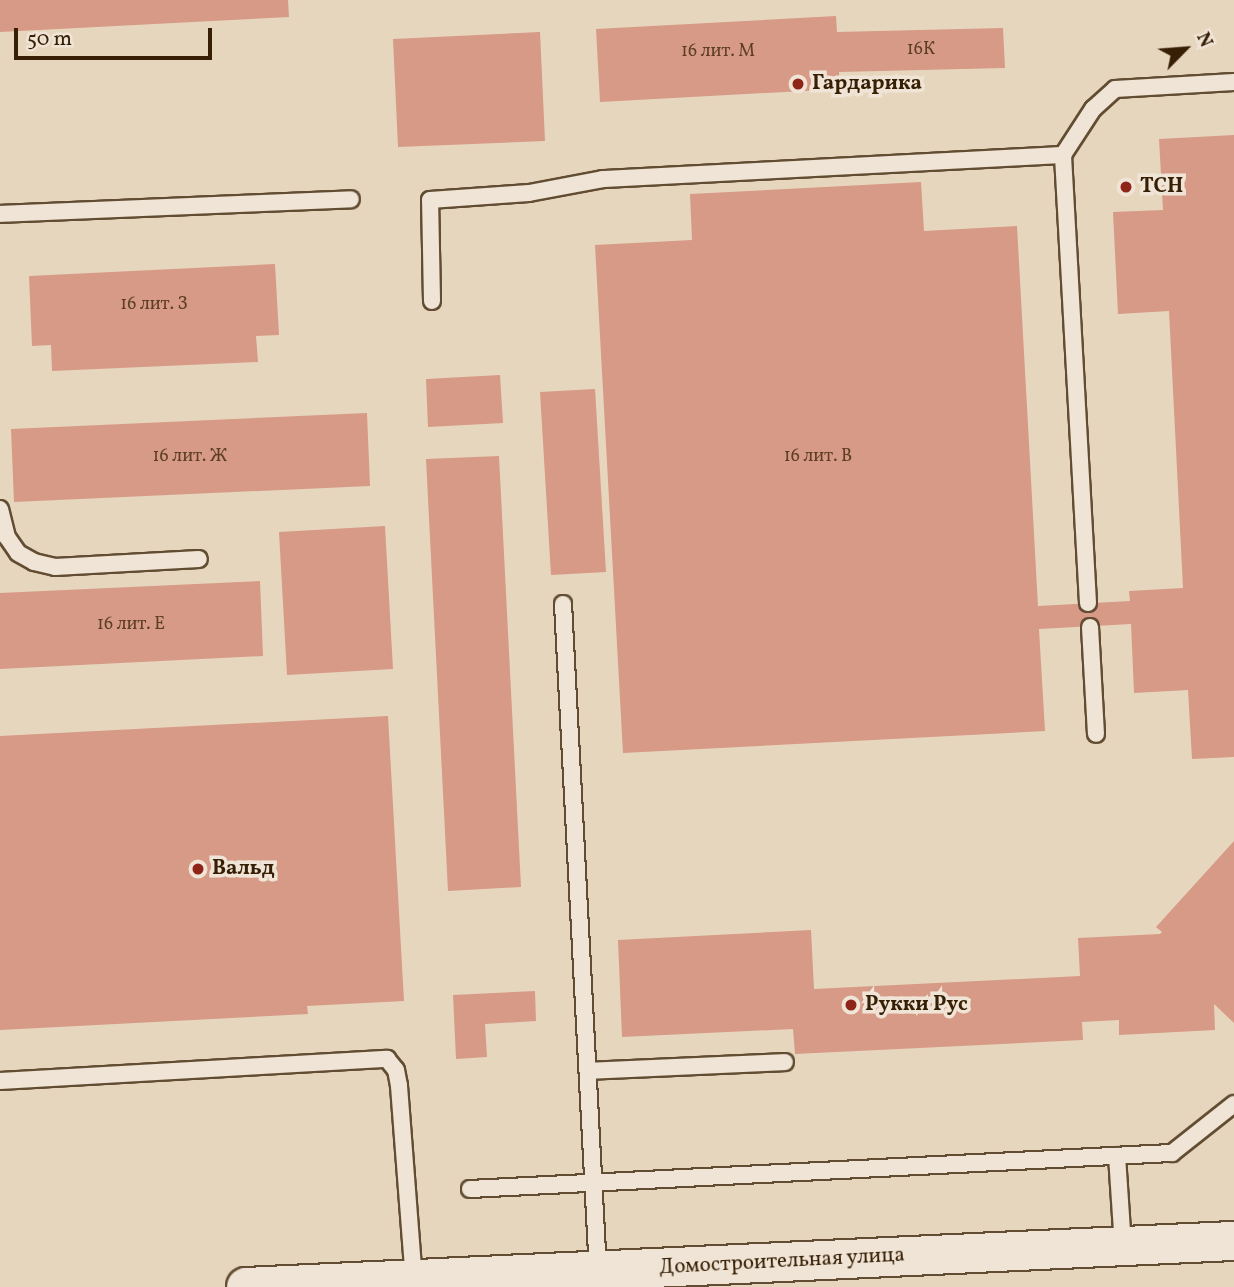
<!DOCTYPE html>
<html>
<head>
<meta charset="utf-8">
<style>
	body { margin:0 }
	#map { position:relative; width:1234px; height:1287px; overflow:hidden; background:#e7d6be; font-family:Vollkorn,serif }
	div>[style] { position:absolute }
	.building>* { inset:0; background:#d69a86 }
	.roads { filter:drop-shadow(2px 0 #624d32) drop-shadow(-2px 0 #624d32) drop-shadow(0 2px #624d32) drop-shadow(0 -2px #624d32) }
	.service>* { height:16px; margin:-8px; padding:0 8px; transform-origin:8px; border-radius:8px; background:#efe4d5 }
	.tertiary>* { height:38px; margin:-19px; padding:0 19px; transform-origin:19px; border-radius:19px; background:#efe4d5 }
	.dots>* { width:19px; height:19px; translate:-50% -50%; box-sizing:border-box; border:4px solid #efe4d5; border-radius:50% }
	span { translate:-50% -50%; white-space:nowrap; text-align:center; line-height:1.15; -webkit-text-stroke:7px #efe4d5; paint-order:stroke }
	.number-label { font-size:18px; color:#5e3e24 }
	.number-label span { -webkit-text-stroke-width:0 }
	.poi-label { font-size:21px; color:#361f04; font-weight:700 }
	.left { translate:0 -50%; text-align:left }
	.street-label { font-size:21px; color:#361f04 }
	.north { position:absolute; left:1150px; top:14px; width:70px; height:70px; -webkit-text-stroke:5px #efe4d5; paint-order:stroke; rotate:65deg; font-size:19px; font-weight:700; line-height:28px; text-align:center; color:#361f04 }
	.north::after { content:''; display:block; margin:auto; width:24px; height:32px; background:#361f04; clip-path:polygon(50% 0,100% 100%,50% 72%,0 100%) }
	.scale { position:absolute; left:14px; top:28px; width:198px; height:32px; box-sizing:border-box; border:4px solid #361f04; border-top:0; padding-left:9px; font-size:21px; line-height:24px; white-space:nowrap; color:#361f04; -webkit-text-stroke:5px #efe4d5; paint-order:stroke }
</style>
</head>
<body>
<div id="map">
	<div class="building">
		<div style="clip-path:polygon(0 0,288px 0,289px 17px,0 32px)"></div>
		<div style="clip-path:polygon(836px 16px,837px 32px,1003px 28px,1005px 68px,839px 72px,840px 89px,600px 102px,596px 29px)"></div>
		<div style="clip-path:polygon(540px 32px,545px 141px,398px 147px,393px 39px)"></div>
		<div style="clip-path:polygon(1234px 135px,1234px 757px,1192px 759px,1188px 690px,1134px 693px,1131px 624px,1039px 629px,1045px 731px,623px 753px,595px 245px,692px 240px,690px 194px,921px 182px,924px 231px,1017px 226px,1038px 606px,1130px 601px,1129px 591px,1183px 588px,1169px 311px,1118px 314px,1113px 212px,1163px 210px,1159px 139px)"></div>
		<div style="clip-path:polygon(275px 264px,279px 335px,256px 336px,258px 362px,52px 371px,51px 345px,32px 346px,29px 276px)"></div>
		<div style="clip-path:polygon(500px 375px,503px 423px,428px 427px,426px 379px)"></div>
		<div style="clip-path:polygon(595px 389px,606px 572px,551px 575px,540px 392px)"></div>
		<div style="clip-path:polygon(367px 413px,370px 486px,14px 502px,11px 429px)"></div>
		<div style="clip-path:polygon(499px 456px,521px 887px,448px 891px,426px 459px)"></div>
		<div style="clip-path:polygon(385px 526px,393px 669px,287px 675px,279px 532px)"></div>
		<div style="clip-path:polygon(260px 581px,263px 656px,0 669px,0 593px)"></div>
		<div style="clip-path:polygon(388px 716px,404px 1001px,307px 1006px,308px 1014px,0 1030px,0 736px)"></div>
		<div style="clip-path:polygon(1234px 841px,1234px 1023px,1214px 1004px,1215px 1030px,1119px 1035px,1119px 1020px,1082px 1022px,1083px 1040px,795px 1054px,793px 1029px,622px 1037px,618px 940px,811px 930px,814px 989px,1080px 976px,1078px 938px,1160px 934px,1162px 932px,1156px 927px)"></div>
		<div style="clip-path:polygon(535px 991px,536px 1021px,485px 1024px,487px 1057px,456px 1059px,453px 995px)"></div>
	</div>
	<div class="roads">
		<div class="service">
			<div style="left:0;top:214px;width:351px;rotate:-2.4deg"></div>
			<div style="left:432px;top:301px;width:101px;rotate:-91.1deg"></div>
			<div style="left:430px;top:200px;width:99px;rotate:-4deg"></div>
			<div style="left:529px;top:193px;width:75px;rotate:-10.7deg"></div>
			<div style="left:603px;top:179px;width:461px;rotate:-3deg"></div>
			<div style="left:0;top:509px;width:29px;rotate:76deg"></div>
			<div style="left:7px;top:537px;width:19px;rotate:55deg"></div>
			<div style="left:18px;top:553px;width:18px;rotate:29deg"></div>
			<div style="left:34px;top:562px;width:22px;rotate:13deg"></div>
			<div style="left:55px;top:567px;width:144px;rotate:-3.2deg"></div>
			<div style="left:1088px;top:603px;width:449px;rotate:-93.2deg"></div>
			<div style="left:1063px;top:155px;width:55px;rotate:-56.9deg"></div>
			<div style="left:1093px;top:109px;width:30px;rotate:-42deg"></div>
			<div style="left:1115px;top:89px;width:119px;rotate:-3.4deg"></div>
			<div style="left:563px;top:604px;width:668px;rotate:87deg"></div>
			<div style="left:1090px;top:627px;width:107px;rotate:86.8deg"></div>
			<div style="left:588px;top:1071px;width:197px;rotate:-2.6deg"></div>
			<div style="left:0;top:1081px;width:388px;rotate:-3.3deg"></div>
			<div style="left:387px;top:1059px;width:14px;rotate:51deg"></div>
			<div style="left:396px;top:1070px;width:16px;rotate:79deg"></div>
			<div style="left:399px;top:1086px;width:194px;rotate:85.6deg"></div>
			<div style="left:1117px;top:1156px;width:90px;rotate:86.2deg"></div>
			<div style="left:470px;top:1189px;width:703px;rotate:-2.94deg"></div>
			<div style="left:1172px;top:1153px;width:79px;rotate:-38.3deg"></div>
		</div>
		<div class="tertiary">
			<div style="left:246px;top:1287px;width:989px;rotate:-2.67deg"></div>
		</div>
	</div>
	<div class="dots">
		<div style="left:798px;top:84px;background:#8f2418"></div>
		<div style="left:1126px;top:187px;background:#8f2418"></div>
		<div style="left:198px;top:869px;background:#8f2418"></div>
		<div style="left:851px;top:1005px;background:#8f2418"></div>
	</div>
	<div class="number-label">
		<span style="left:921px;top:50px">16К</span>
		<span style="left:718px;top:52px">16 лит. М</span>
		<span style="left:154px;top:305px">16 лит. З</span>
		<span style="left:190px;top:457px">16 лит. Ж</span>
		<span style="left:818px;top:457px">16 лит. В</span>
		<span style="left:131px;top:625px">16 лит. Е</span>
	</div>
	<div class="poi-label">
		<span class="left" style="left:812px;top:84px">Гардарика</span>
		<span class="left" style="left:1140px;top:187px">ТСН</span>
		<span class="left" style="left:212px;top:869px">Вальд</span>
		<span class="left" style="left:865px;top:1005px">Рукки Рус</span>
	</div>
	<div class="street-label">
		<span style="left:782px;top:1262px;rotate:-3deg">Домостроительная улица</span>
	</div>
	<div class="north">N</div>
	<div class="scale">50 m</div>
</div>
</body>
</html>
